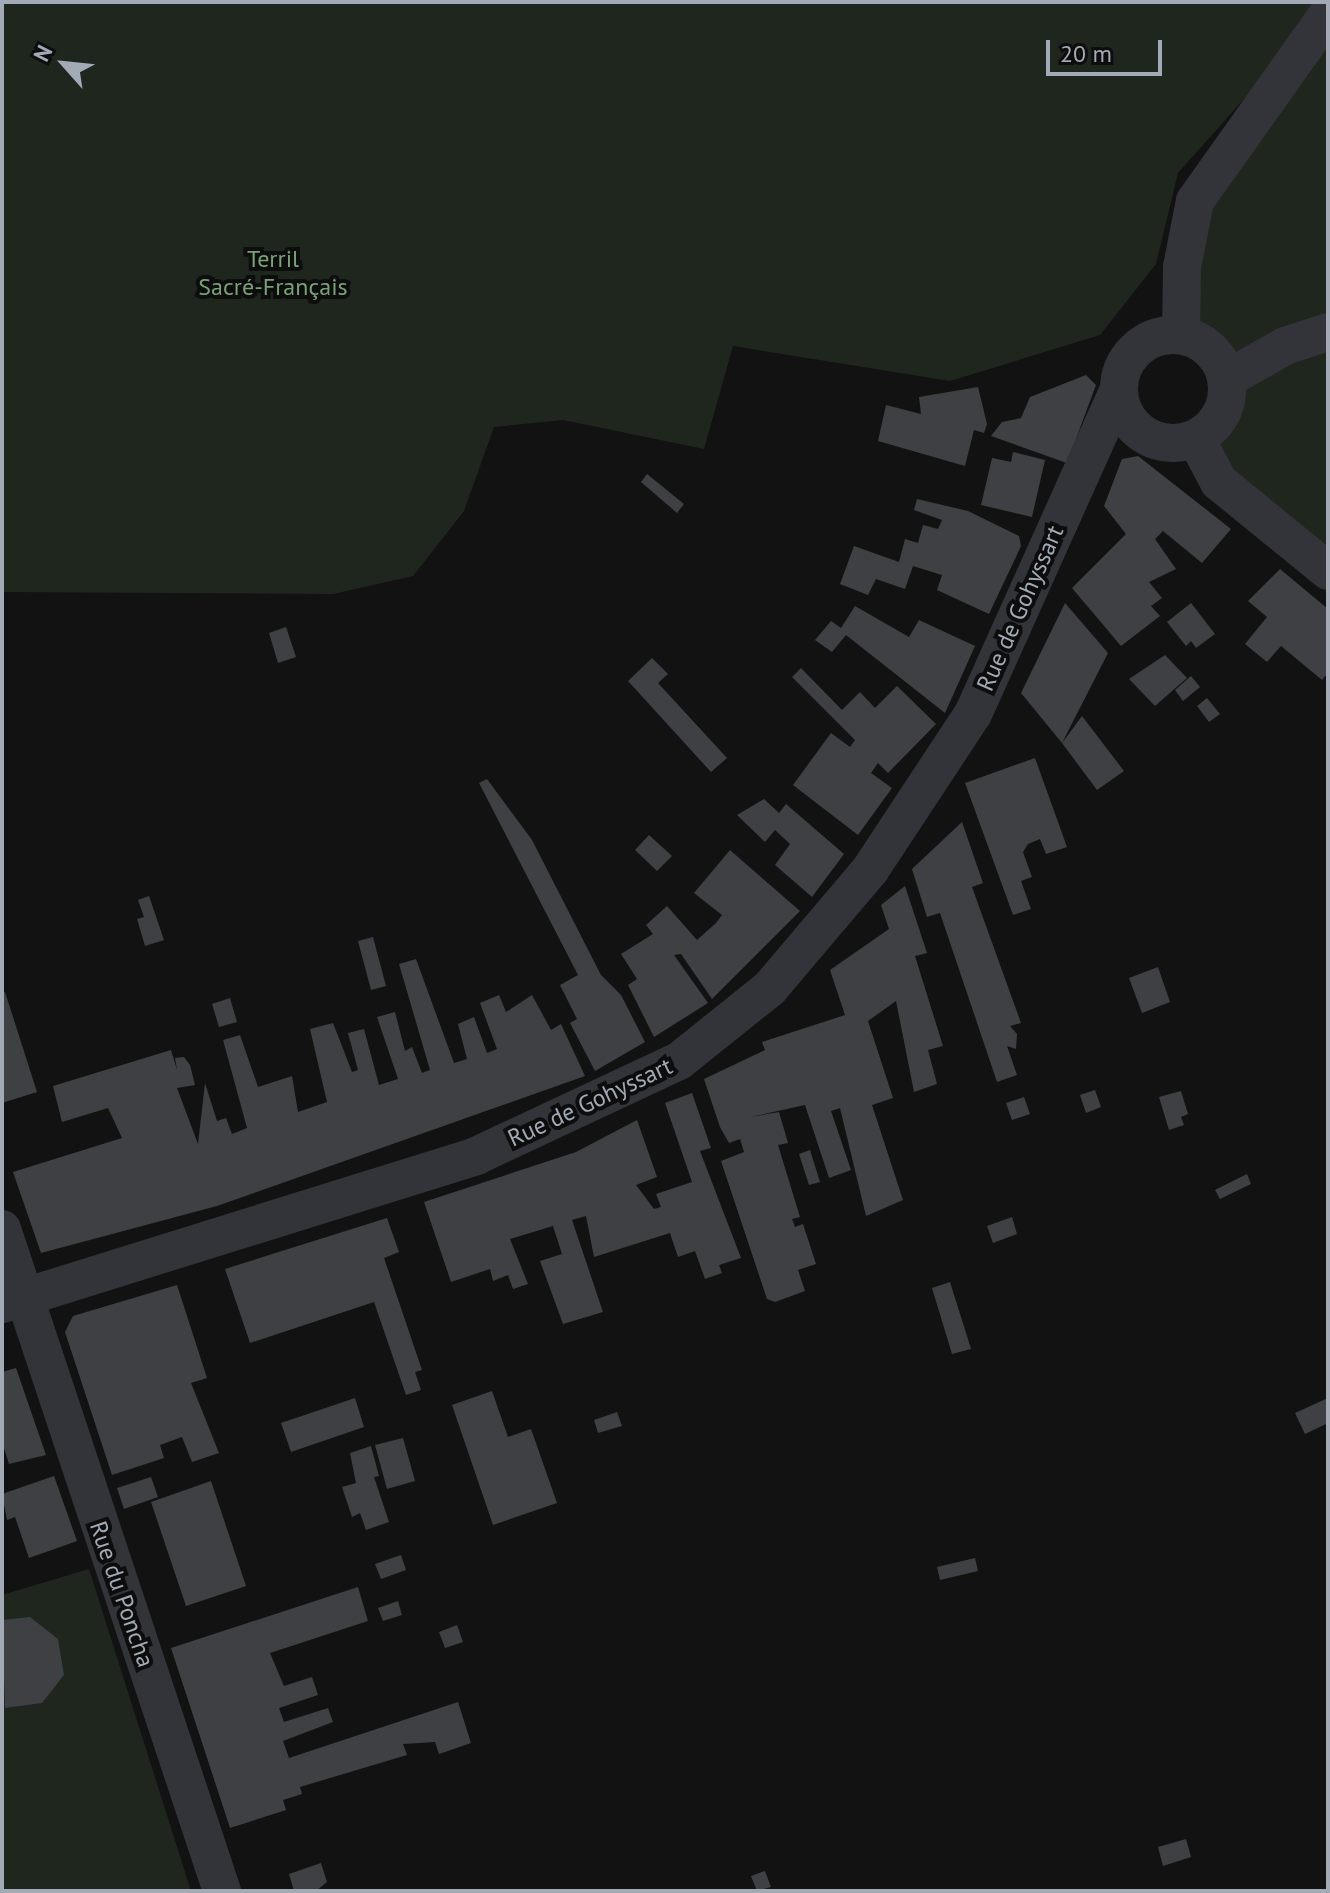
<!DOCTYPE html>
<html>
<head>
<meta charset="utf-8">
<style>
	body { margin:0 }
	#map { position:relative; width:1330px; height:1893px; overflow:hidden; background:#121213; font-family:"PT Sans",sans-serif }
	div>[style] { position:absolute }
	.green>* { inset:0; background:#1e261e }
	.building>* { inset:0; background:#3e4043 }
	.minor>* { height:38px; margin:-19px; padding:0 19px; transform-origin:19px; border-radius:19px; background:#333439 }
	.minor>.ring { margin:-19px; padding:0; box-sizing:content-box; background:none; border:38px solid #333439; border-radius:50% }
	span { translate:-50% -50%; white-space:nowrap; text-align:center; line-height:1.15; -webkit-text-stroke:8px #0d0d0e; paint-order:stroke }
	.park-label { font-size:24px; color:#7aa178 }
	.street-label { font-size:24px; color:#a2aab5 }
	.frame { position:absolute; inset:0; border:4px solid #a2aab5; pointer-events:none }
	.north { position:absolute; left:24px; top:24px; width:80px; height:80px; -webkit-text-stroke:6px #0d0d0e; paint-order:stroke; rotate:297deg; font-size:22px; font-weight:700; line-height:32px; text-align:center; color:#a2aab5 }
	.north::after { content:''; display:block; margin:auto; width:28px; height:36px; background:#a2aab5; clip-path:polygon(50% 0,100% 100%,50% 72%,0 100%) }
	.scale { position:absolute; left:1046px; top:40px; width:116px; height:36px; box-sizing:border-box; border:4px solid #a2aab5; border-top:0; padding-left:10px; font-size:24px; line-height:28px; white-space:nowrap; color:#a2aab5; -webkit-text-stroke:6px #0d0d0e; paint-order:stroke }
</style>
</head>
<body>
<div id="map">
	<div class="green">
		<div style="clip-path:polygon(2px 2px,1328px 2px,1328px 560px,1216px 464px,1234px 373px,1169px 305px,1277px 62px,1178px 173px,1156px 264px,1100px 335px,950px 381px,733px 346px,704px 449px,563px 420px,494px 427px,464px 511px,413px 576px,333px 594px,2px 592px)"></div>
		<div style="clip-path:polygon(89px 1569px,191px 1891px,2px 1891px,2px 1595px)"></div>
	</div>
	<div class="building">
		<div style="clip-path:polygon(1086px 375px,1096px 385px,1067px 463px,991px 436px,1002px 422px,1021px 418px,1030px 397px)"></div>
		<div style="clip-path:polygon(978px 387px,987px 424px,984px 433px,974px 430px,965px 466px,878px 441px,886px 405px,921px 414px,919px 397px)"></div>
		<div style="clip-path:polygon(1013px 452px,1045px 460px,1032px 517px,981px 505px,992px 458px,1011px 462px)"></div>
		<div style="clip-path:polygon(1138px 456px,1231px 529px,1202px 563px,1163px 531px,1155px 539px,1176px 569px,1149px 582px,1162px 598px,1151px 606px,1160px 616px,1121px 646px,1072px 588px,1126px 534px,1104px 506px,1122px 459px)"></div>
		<div style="clip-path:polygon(647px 474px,684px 504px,677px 513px,641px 482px)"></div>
		<div style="clip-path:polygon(917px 499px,968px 511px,1019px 536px,1021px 546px,989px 614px,937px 590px,942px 575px,913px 566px,905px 589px,876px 579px,868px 595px,840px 584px,854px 546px,899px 562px,905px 539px,918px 543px,923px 525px,938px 529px,942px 520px,914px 510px)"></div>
		<div style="clip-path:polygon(1280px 569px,1328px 609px,1328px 673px,1322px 680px,1281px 646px,1267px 662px,1245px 644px,1267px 617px,1248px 601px)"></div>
		<div style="clip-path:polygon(1065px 603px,1108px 653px,1062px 743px,1021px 693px)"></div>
		<div style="clip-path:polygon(1191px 603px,1215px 634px,1196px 648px,1191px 641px,1186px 646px,1167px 622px)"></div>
		<div style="clip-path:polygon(855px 606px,909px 637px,919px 620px,975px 646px,945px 713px,846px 635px,832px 652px,815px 640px,831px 621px,841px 628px)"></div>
		<div style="clip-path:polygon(286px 627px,296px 657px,278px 663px,269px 633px)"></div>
		<div style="clip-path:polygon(1165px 655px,1187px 678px,1155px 706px,1129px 679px)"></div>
		<div style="clip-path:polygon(652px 658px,668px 674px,658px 683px,727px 758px,711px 772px,628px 681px)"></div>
		<div style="clip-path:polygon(801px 668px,842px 710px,860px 692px,875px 708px,897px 686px,936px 724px,888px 773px,878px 763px,871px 773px,892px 788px,858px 835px,793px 785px,831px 733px,850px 747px,855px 740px,792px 677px)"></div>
		<div style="clip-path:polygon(1191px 676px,1200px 687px,1183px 701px,1175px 690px)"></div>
		<div style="clip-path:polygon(1207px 698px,1220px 714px,1209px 722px,1197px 706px)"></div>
		<div style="clip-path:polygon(1082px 716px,1124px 771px,1097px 790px,1062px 743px)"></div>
		<div style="clip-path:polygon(1035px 758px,1067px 847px,1046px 854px,1040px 839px,1028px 844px,1023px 852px,1032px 877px,1021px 881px,1031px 909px,1013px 915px,965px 783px)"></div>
		<div style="clip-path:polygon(487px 779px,532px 840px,601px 975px,621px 995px,645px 1042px,595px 1071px,570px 1023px,577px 1019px,560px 985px,578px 975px,479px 783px)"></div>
		<div style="clip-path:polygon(764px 799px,779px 813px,786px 804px,844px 854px,812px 897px,775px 865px,790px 844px,775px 830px,765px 842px,737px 815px)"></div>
		<div style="clip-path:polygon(962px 822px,983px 883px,972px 887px,1021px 1023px,1010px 1026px,1017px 1034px,1016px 1049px,1007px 1046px,1017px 1075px,997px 1082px,940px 913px,927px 917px,912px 869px)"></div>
		<div style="clip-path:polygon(649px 835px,672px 856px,657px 871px,635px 850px)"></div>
		<div style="clip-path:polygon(730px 850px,800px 911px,712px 999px,681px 954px,674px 955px,708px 1003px,654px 1037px,628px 985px,637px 979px,621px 954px,653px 934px,646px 925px,667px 906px,697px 940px,716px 923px,722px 915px,694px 893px)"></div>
		<div style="clip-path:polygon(905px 886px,927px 953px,915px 956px,943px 1046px,928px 1050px,937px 1084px,914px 1092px,896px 1001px,868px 1021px,893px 1098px,872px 1105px,903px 1200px,866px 1216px,840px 1108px,831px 1111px,851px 1170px,829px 1178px,805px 1105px,751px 1117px,779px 1112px,788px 1143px,778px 1145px,800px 1217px,792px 1219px,795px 1227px,803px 1224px,816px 1264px,798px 1270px,805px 1291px,775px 1302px,767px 1299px,721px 1161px,744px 1152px,740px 1139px,729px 1143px,720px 1127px,704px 1079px,765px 1050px,762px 1042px,845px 1015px,830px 970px,889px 929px,881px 905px)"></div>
		<div style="clip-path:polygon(149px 896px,164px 940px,145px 946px,137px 919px,144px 917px,138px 900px)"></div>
		<div style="clip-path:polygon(373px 937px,386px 986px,371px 990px,358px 941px)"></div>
		<div style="clip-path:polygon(416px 959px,454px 1063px,467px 1059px,458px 1024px,474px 1017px,487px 1053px,497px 1049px,480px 1003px,499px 995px,506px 1012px,532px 995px,551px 1030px,561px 1024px,585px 1076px,217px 1206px,41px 1253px,13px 1172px,122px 1138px,108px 1108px,62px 1122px,53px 1086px,171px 1050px,177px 1070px,175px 1058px,184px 1057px,190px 1065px,195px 1085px,177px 1088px,198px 1144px,205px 1083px,217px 1121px,226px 1118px,232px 1134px,247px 1128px,223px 1040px,240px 1035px,258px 1087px,292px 1076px,298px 1112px,327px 1102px,310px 1029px,333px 1023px,352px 1072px,358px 1070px,348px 1033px,364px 1029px,379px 1085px,398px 1079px,377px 1017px,395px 1012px,405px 1051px,412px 1047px,422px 1073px,430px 1070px,399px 964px)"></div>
		<div style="clip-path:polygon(1158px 967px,1170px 1002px,1142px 1013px,1129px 978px)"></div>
		<div style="clip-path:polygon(5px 992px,37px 1092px,2px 1103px,2px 993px)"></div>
		<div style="clip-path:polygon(230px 998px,237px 1022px,219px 1027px,212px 1004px)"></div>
		<div style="clip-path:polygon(1095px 1090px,1101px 1107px,1086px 1113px,1080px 1095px)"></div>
		<div style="clip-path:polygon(1181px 1091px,1188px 1114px,1181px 1117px,1184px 1125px,1169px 1130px,1159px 1097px)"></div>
		<div style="clip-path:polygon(692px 1093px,711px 1148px,700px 1151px,741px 1258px,719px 1265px,722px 1273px,705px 1279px,695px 1251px,678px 1257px,670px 1233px,594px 1257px,586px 1216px,572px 1220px,603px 1312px,563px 1324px,540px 1261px,562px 1254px,553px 1226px,510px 1239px,528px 1284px,513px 1289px,508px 1275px,493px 1281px,490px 1269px,451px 1282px,424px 1202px,576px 1152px,637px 1120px,657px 1177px,636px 1185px,654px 1209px,661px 1207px,656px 1194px,692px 1182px,665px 1103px)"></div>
		<div style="clip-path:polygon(1024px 1097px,1030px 1114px,1012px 1120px,1006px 1103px)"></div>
		<div style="clip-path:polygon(810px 1150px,820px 1182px,809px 1185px,799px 1154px)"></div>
		<div style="clip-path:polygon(1247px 1174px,1251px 1184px,1220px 1199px,1215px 1190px)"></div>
		<div style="clip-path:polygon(1012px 1217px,1017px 1234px,993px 1243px,987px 1226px)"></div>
		<div style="clip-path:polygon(387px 1218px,399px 1252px,384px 1258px,422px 1370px,415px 1372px,421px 1390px,406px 1395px,374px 1302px,250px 1343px,225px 1269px)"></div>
		<div style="clip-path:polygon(950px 1282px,971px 1349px,952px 1354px,932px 1288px)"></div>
		<div style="clip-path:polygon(177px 1285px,207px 1378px,191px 1383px,219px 1453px,192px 1462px,182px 1437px,160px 1445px,164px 1458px,112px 1475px,65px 1332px,73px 1316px)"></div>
		<div style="clip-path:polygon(16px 1368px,46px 1455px,9px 1464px,2px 1442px,2px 1372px)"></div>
		<div style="clip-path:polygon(492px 1391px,508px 1437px,531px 1429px,557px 1503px,493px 1525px,452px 1405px)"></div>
		<div style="clip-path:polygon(355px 1398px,364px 1427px,291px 1452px,281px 1423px)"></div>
		<div style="clip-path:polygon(1328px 1398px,1328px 1423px,1305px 1434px,1295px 1413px)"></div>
		<div style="clip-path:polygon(617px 1412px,622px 1426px,598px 1433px,594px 1420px)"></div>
		<div style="clip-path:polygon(403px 1438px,415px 1481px,387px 1489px,375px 1445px)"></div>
		<div style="clip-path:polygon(371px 1446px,379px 1476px,374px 1477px,389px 1522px,366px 1530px,360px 1513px,352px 1517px,342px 1487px,356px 1483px,350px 1453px)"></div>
		<div style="clip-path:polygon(54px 1476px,77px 1541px,29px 1558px,15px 1517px,7px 1520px,2px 1494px)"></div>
		<div style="clip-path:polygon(151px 1477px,158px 1497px,124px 1509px,117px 1488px)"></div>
		<div style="clip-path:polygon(211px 1481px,246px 1586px,186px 1606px,151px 1502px)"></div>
		<div style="clip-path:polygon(401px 1555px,406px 1570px,381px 1579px,375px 1564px)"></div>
		<div style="clip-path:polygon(975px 1558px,978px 1571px,940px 1580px,937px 1567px)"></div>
		<div style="clip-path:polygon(358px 1587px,368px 1621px,270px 1653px,284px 1686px,312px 1677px,318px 1695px,279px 1708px,284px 1722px,328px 1708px,333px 1722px,283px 1741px,289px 1758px,458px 1702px,471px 1743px,439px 1754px,435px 1742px,403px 1744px,407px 1755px,300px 1787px,302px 1794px,283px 1800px,286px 1810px,230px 1828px,171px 1648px)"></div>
		<div style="clip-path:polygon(398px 1601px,402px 1615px,383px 1621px,378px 1608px)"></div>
		<div style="clip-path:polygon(30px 1617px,58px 1639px,64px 1675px,42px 1703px,5px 1708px,2px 1620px)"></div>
		<div style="clip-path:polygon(457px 1625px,463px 1642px,445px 1648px,439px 1632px)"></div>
		<div style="clip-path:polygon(1186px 1839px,1191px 1857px,1163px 1866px,1158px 1847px)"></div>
		<div style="clip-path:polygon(321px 1863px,327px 1882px,316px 1891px,294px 1891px,289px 1874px)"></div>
		<div style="clip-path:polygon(765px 1871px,771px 1887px,757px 1891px,751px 1876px)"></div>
	</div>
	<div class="minor">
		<div style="left:1181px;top:334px;width:67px;rotate:-89.1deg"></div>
		<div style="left:1182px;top:267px;width:67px;rotate:-78.9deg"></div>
		<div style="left:1195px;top:201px;width:229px;rotate:-54.6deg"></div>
		<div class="ring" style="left:1119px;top:335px;width:70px;height:70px"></div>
		<div style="left:1227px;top:379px;width:67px;rotate:-29.6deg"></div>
		<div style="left:1285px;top:346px;width:45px;rotate:-18deg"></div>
		<div style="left:1196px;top:439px;width:49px;rotate:61.9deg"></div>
		<div style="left:1219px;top:482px;width:141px;rotate:39.2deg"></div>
		<div style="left:2px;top:1229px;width:698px;rotate:71.62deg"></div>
		<div style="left:2px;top:1304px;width:497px;rotate:-17.3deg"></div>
		<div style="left:476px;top:1156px;width:224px;rotate:-25.1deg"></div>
		<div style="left:679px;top:1061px;width:117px;rotate:-38.7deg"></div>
		<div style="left:770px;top:988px;width:155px;rotate:-49.7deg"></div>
		<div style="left:870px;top:870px;width:187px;rotate:-56.6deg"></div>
		<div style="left:973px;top:714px;width:354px;rotate:-65.8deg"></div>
	</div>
	<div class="park-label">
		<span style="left:273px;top:273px">Terril<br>Sacré-Français</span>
	</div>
	<div class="street-label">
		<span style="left:1020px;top:608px;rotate:-66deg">Rue de Gohyssart</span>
		<span style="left:590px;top:1102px;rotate:-25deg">Rue de Gohyssart</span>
		<span style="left:122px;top:1594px;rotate:71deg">Rue du Poncha</span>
	</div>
	<div class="frame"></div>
	<div class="north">N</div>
	<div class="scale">20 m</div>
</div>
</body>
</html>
